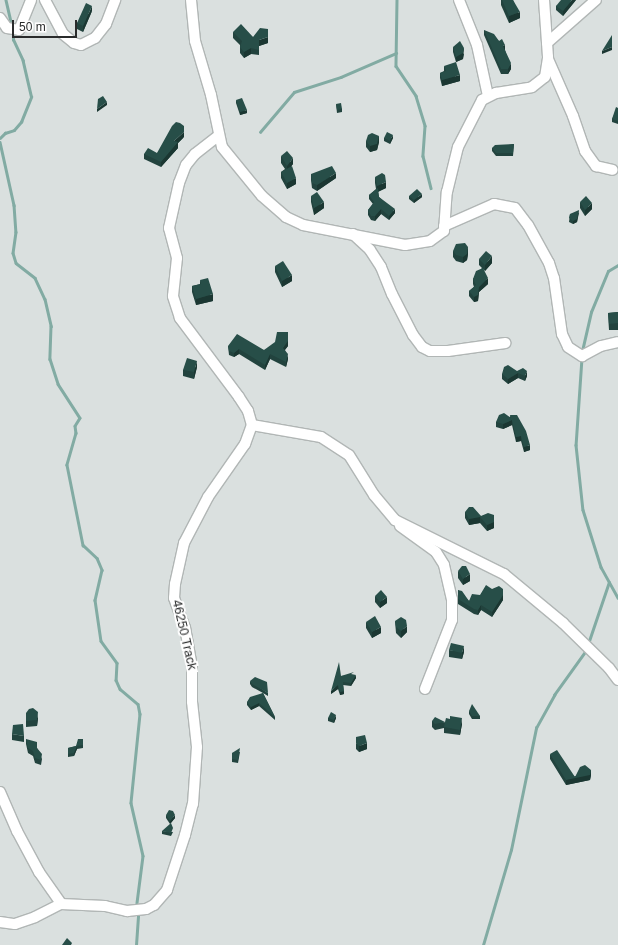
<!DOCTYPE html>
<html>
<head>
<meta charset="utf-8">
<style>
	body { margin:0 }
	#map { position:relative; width:618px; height:945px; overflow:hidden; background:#dae0df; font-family:Helvetica,sans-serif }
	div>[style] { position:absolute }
	.stream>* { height:2.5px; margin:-1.25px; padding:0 1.25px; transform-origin:1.25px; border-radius:1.25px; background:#82aba3 }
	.roads { filter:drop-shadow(1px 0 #b1b6b5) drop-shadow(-1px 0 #b1b6b5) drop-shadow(0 1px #b1b6b5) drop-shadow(0 -1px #b1b6b5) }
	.street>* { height:10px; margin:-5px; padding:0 5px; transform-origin:5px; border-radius:5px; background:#fff }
	.wall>* { inset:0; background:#22433e }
	.shaded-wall>* { inset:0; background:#1b3732 }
	.building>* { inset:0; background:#274e48 }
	span { translate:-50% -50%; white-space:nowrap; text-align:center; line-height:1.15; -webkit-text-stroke:4px #fff; paint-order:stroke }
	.street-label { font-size:13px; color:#292b2b }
	.scale { position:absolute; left:12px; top:20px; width:65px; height:18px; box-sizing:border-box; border:2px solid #292b2b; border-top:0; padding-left:5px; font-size:12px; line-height:14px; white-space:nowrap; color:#292b2b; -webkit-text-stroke:3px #fff; paint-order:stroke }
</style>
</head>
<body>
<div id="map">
	<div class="stream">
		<div style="left:6px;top:0;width:27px;rotate:77deg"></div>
		<div style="left:397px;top:0;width:66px;rotate:90.9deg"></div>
		<div style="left:396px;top:66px;width:36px;rotate:56deg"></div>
		<div style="left:416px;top:96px;width:31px;rotate:73deg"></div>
		<div style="left:425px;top:126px;width:30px;rotate:94deg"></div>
		<div style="left:423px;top:156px;width:33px;rotate:76deg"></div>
		<div style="left:260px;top:132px;width:52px;rotate:-49.6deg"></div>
		<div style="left:294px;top:92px;width:49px;rotate:-17.7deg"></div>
		<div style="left:341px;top:77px;width:60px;rotate:-23.6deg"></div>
		<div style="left:0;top:138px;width:7px;rotate:-45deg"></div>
		<div style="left:5px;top:133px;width:9px;rotate:-18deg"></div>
		<div style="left:14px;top:130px;width:11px;rotate:-49deg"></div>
		<div style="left:21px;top:122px;width:27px;rotate:-68deg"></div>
		<div style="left:31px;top:97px;width:37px;rotate:-103deg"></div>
		<div style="left:23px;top:61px;width:23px;rotate:-115deg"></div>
		<div style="left:13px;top:40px;width:9px;rotate:-90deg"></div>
		<div style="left:0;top:142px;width:65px;rotate:77.5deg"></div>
		<div style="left:14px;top:205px;width:27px;rotate:86deg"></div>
		<div style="left:16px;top:232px;width:21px;rotate:98deg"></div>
		<div style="left:13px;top:253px;width:10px;rotate:73deg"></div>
		<div style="left:16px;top:263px;width:24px;rotate:38deg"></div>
		<div style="left:35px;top:278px;width:23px;rotate:65deg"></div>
		<div style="left:45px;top:299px;width:28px;rotate:77deg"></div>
		<div style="left:51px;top:326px;width:33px;rotate:92deg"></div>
		<div style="left:50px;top:359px;width:26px;rotate:72deg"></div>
		<div style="left:58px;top:384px;width:40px;rotate:57.1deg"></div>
		<div style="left:80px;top:418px;width:9px;rotate:122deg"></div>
		<div style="left:75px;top:426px;width:7px;rotate:82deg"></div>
		<div style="left:76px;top:433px;width:33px;rotate:106deg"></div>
		<div style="left:67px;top:465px;width:82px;rotate:78.7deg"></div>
		<div style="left:83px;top:545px;width:19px;rotate:43deg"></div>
		<div style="left:97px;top:558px;width:13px;rotate:67deg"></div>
		<div style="left:102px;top:570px;width:31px;rotate:103deg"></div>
		<div style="left:95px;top:600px;width:41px;rotate:81.7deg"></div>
		<div style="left:101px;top:641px;width:27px;rotate:54deg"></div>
		<div style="left:117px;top:663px;width:17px;rotate:93deg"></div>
		<div style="left:116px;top:680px;width:10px;rotate:66deg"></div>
		<div style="left:120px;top:689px;width:23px;rotate:40deg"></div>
		<div style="left:138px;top:704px;width:10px;rotate:79deg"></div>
		<div style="left:140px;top:714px;width:89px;rotate:95.8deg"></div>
		<div style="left:131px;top:803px;width:54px;rotate:77.2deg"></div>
		<div style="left:143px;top:856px;width:47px;rotate:97.3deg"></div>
		<div style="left:582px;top:351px;width:40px;rotate:-77deg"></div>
		<div style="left:591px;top:312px;width:44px;rotate:-67.5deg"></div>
		<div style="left:608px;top:271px;width:12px;rotate:-31deg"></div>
		<div style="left:582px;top:358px;width:87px;rotate:93.9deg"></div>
		<div style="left:576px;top:445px;width:65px;rotate:83.9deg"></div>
		<div style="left:583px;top:510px;width:60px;rotate:72.5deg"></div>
		<div style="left:601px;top:567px;width:35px;rotate:61deg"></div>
		<div style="left:588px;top:644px;width:65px;rotate:-71.3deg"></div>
		<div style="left:136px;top:945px;width:31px;rotate:-86deg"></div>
		<div style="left:483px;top:945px;width:99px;rotate:-73.6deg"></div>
		<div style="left:511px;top:850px;width:125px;rotate:-78.4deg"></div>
		<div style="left:536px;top:728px;width:38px;rotate:-61deg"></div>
		<div style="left:554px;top:695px;width:57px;rotate:-54.3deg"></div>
	</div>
	<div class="roads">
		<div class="street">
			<div style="left:45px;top:0;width:38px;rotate:62deg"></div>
			<div style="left:63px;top:34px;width:14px;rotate:39deg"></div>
			<div style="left:74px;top:43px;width:7px;rotate:16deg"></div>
			<div style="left:81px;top:45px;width:16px;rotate:-27deg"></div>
			<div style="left:95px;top:38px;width:18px;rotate:-52deg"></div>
			<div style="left:106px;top:24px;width:26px;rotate:-69deg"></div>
			<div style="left:191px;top:0;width:41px;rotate:84.4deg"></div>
			<div style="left:195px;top:41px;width:56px;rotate:73.5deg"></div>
			<div style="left:211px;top:95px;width:53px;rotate:78.1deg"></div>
			<div style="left:222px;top:147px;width:63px;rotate:50.8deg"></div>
			<div style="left:262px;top:196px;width:32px;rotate:41deg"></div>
			<div style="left:286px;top:217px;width:19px;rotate:25deg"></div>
			<div style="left:303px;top:225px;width:104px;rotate:11.1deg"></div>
			<div style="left:405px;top:245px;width:25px;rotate:-9deg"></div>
			<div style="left:430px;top:241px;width:17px;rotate:-36deg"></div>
			<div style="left:444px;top:231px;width:39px;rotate:-86deg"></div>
			<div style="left:447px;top:192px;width:46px;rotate:-76.3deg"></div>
			<div style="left:458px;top:147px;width:53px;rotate:-62.9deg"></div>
			<div style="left:482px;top:100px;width:16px;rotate:-27deg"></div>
			<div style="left:496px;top:93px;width:36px;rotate:-9deg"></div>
			<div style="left:532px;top:87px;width:16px;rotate:-38deg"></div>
			<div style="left:545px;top:77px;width:20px;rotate:-81deg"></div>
			<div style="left:548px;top:57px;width:57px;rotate:-94deg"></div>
			<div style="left:459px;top:0;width:48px;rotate:68.2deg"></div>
			<div style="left:477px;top:45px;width:52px;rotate:77.8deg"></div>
			<div style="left:0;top:18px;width:12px;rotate:55deg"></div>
			<div style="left:7px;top:28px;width:12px;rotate:9deg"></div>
			<div style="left:19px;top:30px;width:32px;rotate:-68deg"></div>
			<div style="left:547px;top:43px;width:65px;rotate:-41.3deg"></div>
			<div style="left:548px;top:59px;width:62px;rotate:66.3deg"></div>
			<div style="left:573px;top:116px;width:37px;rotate:71deg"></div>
			<div style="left:585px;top:151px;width:19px;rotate:54deg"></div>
			<div style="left:596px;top:166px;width:17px;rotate:13deg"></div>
			<div style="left:444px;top:226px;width:55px;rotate:-23.7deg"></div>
			<div style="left:494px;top:204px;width:21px;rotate:11deg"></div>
			<div style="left:515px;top:208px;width:21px;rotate:53deg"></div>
			<div style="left:528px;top:225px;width:43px;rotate:61.1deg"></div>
			<div style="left:549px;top:263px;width:16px;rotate:72deg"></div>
			<div style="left:554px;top:278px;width:57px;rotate:81.9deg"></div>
			<div style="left:562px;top:334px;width:14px;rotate:65deg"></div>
			<div style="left:568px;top:347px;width:17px;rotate:33deg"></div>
			<div style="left:582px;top:356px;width:21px;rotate:-28deg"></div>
			<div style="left:601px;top:346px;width:17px;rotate:-13deg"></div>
			<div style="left:353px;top:234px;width:23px;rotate:43deg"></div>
			<div style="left:370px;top:250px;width:20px;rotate:57deg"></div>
			<div style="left:381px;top:267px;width:29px;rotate:68deg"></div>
			<div style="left:392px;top:294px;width:46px;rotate:62.9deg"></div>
			<div style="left:413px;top:335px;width:15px;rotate:53deg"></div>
			<div style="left:422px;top:347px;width:9px;rotate:27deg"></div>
			<div style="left:430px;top:351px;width:18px"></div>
			<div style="left:448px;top:351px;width:58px;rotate:-8deg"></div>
			<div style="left:252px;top:425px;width:70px;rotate:9.9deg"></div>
			<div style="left:321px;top:437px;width:33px;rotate:33deg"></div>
			<div style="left:349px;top:455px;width:47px;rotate:58deg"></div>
			<div style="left:374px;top:495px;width:33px;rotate:50deg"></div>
			<div style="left:395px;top:520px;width:122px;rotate:26.4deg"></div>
			<div style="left:504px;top:574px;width:77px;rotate:39.7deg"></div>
			<div style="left:563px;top:623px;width:64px;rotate:44.4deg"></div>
			<div style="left:609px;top:668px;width:15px;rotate:53deg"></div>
			<div style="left:400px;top:526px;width:44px;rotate:35.8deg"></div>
			<div style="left:436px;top:552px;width:15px;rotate:58deg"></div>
			<div style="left:444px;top:565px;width:35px;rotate:77deg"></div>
			<div style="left:452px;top:599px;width:21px;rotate:90deg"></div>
			<div style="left:452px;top:620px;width:74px;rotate:111.4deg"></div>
			<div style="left:0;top:792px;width:43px;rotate:66.4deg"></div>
			<div style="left:17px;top:831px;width:47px;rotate:61.8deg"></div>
			<div style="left:39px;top:872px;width:39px;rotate:55deg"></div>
			<div style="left:0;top:922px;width:15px;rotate:8deg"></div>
			<div style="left:15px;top:924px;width:21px;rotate:-19deg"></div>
			<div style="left:35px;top:917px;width:29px;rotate:-27deg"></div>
			<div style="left:61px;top:904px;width:44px;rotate:2.6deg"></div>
			<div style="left:105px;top:906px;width:23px;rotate:13deg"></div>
			<div style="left:127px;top:911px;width:19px;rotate:-6deg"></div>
			<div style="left:146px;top:909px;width:9px;rotate:-27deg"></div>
			<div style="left:154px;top:905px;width:20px;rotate:-49deg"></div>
			<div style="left:167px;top:890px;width:58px;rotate:-71.9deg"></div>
			<div style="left:185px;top:835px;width:32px;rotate:-76deg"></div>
			<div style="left:193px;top:804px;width:57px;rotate:-86deg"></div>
			<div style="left:197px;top:747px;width:45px;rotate:-96.3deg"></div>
			<div style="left:192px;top:702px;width:35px;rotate:-90deg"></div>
			<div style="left:192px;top:667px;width:40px;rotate:-100deg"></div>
			<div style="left:185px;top:628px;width:32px;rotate:-110deg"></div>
			<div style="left:174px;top:598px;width:14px;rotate:-86deg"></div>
			<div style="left:175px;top:584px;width:42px;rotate:-77.6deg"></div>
			<div style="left:184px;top:543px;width:52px;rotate:-62.4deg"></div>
			<div style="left:208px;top:497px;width:65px;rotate:-55.1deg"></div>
			<div style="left:245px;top:444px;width:20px;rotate:-70deg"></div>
			<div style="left:252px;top:425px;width:15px;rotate:-106deg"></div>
			<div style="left:248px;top:411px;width:17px;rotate:-123deg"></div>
			<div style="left:239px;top:397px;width:99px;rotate:-126.8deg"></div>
			<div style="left:180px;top:318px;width:23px;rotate:-108deg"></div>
			<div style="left:173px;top:296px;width:38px;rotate:-84deg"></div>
			<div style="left:177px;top:258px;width:31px;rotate:-105deg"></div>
			<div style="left:169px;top:228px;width:46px;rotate:-77.5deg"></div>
			<div style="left:179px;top:183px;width:19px;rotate:-69deg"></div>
			<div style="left:186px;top:165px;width:14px;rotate:-51deg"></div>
			<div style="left:195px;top:154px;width:29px;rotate:-38deg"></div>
		</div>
	</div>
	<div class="wall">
		<div style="clip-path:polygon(501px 0,513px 0,520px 18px,509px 23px,501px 5px)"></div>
		<div style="clip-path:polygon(576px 0,563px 16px,556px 10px,556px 6px)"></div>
		<div style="clip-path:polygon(92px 11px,83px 32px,77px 29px,77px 23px)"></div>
		<div style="clip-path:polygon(484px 30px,499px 41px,505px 50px,511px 69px,508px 74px,501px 74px,484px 35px)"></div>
		<div style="clip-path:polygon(233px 32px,253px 37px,268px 43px,259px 46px,259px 55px,251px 54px,244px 58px,240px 53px,240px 45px,233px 38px)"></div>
		<div style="clip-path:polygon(453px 47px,464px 54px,463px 59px,456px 62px,453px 52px)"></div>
		<div style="clip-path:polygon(444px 66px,460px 81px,442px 86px,440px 78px,440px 73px,444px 71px)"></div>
		<div style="clip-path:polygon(236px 100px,247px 113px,240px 115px,236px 103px)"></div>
		<div style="clip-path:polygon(336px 104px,342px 109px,342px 112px,337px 113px)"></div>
		<div style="clip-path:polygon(618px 108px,618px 124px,612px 122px,612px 119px)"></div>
		<div style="clip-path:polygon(184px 137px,178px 143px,178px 148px,161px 167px,144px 159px,144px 154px,157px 153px)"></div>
		<div style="clip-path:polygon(384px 138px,393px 138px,390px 144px,384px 141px)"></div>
		<div style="clip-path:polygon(366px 141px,379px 142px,377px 150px,370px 152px,366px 147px)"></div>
		<div style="clip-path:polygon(514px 144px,513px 156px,496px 156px,492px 151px,492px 148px)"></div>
		<div style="clip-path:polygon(281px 156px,293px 164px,291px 166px,296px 184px,287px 189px,281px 178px,281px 172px,285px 169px,281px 163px)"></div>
		<div style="clip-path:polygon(311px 174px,336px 178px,317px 191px,312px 188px,311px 180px)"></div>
		<div style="clip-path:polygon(375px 177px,386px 188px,378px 192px,379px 197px,395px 213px,389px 220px,381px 214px,375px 221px,371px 220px,368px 215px,368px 210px,373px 204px,369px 199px,369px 195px,376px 189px,375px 183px)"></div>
		<div style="clip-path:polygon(311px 196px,324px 208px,314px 215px,311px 202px)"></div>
		<div style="clip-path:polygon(409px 196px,422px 197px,414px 203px,409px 199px)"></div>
		<div style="clip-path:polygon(580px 202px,592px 209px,585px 216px,580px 208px)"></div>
		<div style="clip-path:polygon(579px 213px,577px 222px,573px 224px,569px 222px,570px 214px)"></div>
		<div style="clip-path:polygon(453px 251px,468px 254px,467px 260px,463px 263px,456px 261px,453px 257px)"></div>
		<div style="clip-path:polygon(479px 259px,492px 263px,485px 271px,483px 269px,488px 284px,479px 292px,478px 301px,474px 302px,469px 296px,469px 291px,474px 287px,473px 284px,473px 279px,482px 268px,479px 265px)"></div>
		<div style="clip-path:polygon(275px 266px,292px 281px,282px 287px,275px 272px)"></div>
		<div style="clip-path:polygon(200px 280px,213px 301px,196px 305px,192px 292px,192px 286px,200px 284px)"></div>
		<div style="clip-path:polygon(618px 312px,618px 330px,609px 330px,608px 313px)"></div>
		<div style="clip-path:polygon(228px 346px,264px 350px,288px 346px,285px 350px,288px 359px,286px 367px,270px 359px,265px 370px,239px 354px,234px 357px,229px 355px)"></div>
		<div style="clip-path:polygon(197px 367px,194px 379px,183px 376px,183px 370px)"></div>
		<div style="clip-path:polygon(517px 371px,527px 376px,525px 381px,518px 378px,508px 384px,502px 379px,502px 374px)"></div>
		<div style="clip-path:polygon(510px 415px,530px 450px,524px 452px,521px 441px,516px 442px,512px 425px,503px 429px,496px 427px,496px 422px,510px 417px)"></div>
		<div style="clip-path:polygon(465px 512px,481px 516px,494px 515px,494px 528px,487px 531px,480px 523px,469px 525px,465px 518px)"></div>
		<div style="clip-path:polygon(458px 571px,470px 581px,463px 585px,458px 578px)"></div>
		<div style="clip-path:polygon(492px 589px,503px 589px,503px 600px,492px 617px,481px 610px,478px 615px,474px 614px,458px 604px,458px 590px,469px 601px)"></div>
		<div style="clip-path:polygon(375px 596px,387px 603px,380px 608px,375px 602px)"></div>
		<div style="clip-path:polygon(395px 621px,407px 632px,401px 638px,396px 633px)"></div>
		<div style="clip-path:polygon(366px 622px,381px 633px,372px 638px,366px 628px)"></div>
		<div style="clip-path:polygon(449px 650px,464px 652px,462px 659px,449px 657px)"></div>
		<div style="clip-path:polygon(354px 675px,356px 678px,351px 686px,343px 685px,344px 694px,340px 695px,338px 689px,331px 694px,341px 676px)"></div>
		<div style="clip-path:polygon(250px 681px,268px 693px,268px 696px,263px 693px,275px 717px,275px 720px,259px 706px,251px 710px,247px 705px,247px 702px,263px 693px,252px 687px,250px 684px)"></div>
		<div style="clip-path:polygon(469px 711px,480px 716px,480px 719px,472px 719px,469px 714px)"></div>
		<div style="clip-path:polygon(26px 713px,38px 718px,37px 726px,26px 727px)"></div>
		<div style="clip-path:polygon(328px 718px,336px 718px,334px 723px,328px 721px)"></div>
		<div style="clip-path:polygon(432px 721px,462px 724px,460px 735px,444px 733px,444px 728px,435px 730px,432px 727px)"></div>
		<div style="clip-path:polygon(12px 734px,24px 736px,24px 742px,12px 740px)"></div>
		<div style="clip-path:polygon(26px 739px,37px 748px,42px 759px,41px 765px,35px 763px,33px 756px,28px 753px,26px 744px)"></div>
		<div style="clip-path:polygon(83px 739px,83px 748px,77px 749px,74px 756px,68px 757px,68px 748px,76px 746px)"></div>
		<div style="clip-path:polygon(356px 743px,367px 749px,359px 752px,356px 749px)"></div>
		<div style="clip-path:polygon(240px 752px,238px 763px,232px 762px,232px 753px)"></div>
		<div style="clip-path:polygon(550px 754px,575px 777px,591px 775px,590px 780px,566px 785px,550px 759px)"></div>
		<div style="clip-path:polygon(166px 815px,175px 818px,170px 824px,166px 818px)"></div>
		<div style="clip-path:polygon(162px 831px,173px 832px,171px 836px,162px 834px)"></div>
	</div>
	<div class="shaded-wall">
		<div style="clip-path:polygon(572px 0,576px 0,563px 16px,563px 11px)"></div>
		<div style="clip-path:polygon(92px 6px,92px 11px,83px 32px,83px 26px)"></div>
		<div style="clip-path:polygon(520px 12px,520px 18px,509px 23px,509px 16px)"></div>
		<div style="clip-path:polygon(268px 37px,268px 43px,259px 46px,259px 55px,259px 40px)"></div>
		<div style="clip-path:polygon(505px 45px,505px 50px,503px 52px,503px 46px)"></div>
		<div style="clip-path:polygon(612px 47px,612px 50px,602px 54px,602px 51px)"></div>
		<div style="clip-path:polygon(251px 48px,251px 54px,244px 58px,244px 52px)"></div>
		<div style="clip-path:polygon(464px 48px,463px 59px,456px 62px,456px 57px)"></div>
		<div style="clip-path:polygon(511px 63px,511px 69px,508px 74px,508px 69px)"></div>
		<div style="clip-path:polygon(460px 75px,460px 81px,442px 86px,442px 80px)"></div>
		<div style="clip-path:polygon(107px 102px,107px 105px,97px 112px,97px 109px)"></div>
		<div style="clip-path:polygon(247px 110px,247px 113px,240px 115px,240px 112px)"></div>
		<div style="clip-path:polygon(184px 132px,184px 137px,178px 143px,178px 148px,161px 167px,161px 162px,174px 141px)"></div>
		<div style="clip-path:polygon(393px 135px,393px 138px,390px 144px,390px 141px)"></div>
		<div style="clip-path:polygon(379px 136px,379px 142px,377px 150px,370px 152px,370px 146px)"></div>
		<div style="clip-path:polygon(293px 158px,293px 164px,287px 172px,287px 166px)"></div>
		<div style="clip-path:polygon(336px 173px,336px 178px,317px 191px,317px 185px)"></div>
		<div style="clip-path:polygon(296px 178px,296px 184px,287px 189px,287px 183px)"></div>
		<div style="clip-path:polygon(386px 182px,386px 188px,377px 192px,377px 186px)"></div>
		<div style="clip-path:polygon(422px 194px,422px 197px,414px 203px,414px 200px)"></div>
		<div style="clip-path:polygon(324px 202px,324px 208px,314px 215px,314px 208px)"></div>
		<div style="clip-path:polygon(592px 203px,592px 209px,585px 216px,585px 210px)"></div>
		<div style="clip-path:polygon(381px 209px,381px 214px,375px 221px,375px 216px)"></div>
		<div style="clip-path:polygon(395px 209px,395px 213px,389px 220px,389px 216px)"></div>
		<div style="clip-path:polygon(579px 210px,577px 222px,573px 224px,573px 221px)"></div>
		<div style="clip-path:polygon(468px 247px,468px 254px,467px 260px,463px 263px,463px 257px)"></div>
		<div style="clip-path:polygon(492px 256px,492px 263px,485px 271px,485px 265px)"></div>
		<div style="clip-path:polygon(292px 275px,292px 281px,282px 287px,282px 281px)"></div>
		<div style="clip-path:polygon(488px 278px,488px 284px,479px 292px,478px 301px,474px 302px,474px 297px,479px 287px)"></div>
		<div style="clip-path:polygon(213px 294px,213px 301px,196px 305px,196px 299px)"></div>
		<div style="clip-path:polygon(288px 332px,288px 346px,283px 352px,283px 348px)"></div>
		<div style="clip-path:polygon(239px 349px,239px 354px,234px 357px,234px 353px)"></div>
		<div style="clip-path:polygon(270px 354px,270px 359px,265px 370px,265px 365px)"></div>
		<div style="clip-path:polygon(288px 354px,288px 359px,286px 367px,286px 362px)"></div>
		<div style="clip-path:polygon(197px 361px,197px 367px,194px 379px,194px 372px)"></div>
		<div style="clip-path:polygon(527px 371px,527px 376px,525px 381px,525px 376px)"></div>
		<div style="clip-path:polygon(518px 373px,518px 378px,508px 384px,508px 379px)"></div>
		<div style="clip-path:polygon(512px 420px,512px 425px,503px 429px,503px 424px)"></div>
		<div style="clip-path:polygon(521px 436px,521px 441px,516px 442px,516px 437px)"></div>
		<div style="clip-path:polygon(530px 445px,530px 450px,524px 452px,524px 447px)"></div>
		<div style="clip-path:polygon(480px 517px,480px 523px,469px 525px,469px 519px)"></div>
		<div style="clip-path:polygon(494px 522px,494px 528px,487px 531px,487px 525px)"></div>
		<div style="clip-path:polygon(470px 574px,470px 581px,463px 585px,463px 579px)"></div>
		<div style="clip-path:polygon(503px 595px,503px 600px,492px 617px,492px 612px)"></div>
		<div style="clip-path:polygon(387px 597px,387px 603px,380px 608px,380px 602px)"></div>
		<div style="clip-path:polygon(481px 605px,481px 610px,478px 615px,478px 610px)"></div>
		<div style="clip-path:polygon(407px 626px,407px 632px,401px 638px,401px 631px)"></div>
		<div style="clip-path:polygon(381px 627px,381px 633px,372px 638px,372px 632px)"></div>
		<div style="clip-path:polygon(464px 646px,464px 652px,462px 659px,462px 653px)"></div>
		<div style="clip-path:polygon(356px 675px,356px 678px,351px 686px,351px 683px)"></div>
		<div style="clip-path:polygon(338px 685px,338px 689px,331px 694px,331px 691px)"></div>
		<div style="clip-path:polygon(344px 691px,344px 694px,340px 695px,340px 692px)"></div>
		<div style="clip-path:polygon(259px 703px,259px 706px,251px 710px,251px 707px)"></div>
		<div style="clip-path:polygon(38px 712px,38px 718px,37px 726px,37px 720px)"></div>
		<div style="clip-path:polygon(336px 715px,336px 718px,334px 723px,334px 720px)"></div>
		<div style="clip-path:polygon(462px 718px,462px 724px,460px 735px,460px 730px)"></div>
		<div style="clip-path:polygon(367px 743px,367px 749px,359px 752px,359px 746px)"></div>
		<div style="clip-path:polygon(77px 746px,77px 749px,74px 756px,74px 753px)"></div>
		<div style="clip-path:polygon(591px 770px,591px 775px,590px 780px,566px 785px,566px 780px)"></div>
		<div style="clip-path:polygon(175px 815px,175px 818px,170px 824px,170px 821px)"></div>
	</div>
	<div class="building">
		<div style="clip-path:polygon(502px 0,513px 0,520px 12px,509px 16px)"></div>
		<div style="clip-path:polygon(561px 0,572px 0,563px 11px,556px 6px)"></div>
		<div style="clip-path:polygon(86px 3px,92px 6px,83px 26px,77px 23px)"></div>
		<div style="clip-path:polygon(241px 24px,253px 37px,260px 28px,268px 29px,268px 37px,259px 40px,259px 50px,251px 48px,244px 52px,240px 47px,242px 41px,233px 32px)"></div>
		<div style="clip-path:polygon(484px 30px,494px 34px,499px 41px,502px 39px,505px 45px,503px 46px,511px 63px,508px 69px,501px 69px)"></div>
		<div style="clip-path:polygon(612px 35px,612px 47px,602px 51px)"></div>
		<div style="clip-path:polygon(460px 41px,464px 48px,463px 53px,456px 57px,453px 47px)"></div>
		<div style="clip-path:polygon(456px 62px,460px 75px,442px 80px,440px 73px,446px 71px,444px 66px)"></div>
		<div style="clip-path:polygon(103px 96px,107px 102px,97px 109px,98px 99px)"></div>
		<div style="clip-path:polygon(242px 98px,247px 110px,240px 112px,236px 100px)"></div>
		<div style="clip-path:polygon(341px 103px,342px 109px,337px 110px,336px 104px)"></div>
		<div style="clip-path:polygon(616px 107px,618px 108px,618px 121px,612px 119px)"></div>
		<div style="clip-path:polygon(176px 122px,180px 123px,184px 126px,184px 132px,174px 141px,178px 142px,161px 162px,144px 154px,148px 148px,157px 153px,172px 126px)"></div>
		<div style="clip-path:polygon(387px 132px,393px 135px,390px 141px,384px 138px)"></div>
		<div style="clip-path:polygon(372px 133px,379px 136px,377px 144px,370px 146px,366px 141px,368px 135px)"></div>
		<div style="clip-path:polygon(514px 144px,513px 153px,496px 153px,492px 148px,495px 145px)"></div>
		<div style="clip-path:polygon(287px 151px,293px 158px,287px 166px,281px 156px)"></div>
		<div style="clip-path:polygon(292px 166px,296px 178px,287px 183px,281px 172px)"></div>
		<div style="clip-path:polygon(332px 166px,336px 173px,317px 185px,312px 183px,311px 174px)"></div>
		<div style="clip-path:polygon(382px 173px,385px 175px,386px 182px,377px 186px,375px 177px)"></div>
		<div style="clip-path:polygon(378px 188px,379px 197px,395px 209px,389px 216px,381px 209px,375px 216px,371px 216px,368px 210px,374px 202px,369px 195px)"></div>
		<div style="clip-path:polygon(417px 189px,422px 194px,414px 200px,409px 196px)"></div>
		<div style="clip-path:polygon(317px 192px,324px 202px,314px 208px,311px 196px)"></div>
		<div style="clip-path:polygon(586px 196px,592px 203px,585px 210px,580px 202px)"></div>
		<div style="clip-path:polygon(579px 210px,577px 219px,573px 221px,569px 218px,570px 214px)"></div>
		<div style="clip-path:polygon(465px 243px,468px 247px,467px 254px,463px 257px,456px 255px,453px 251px,456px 244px)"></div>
		<div style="clip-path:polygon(486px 251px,492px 256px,485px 265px,479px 259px)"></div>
		<div style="clip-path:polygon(283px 261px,292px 275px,282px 281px,275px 266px)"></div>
		<div style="clip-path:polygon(483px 268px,488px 278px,479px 287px,478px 295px,474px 297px,469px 291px,476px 285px,473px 279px,476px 271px)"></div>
		<div style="clip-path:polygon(208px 278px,213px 294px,196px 299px,192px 286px,201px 284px,200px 280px)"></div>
		<div style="clip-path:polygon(618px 312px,618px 323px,609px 324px,608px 313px)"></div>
		<div style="clip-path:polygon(277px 332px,288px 332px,288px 341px,283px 348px,288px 354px,286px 362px,270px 354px,265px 365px,239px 349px,234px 353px,229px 351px,228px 346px,237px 334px,264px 350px,275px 342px)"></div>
		<div style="clip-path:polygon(187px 358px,197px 361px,194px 372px,183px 370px)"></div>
		<div style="clip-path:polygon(508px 365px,517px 371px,523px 368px,527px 371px,525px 376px,518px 373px,508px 379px,502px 374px,504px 367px)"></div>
		<div style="clip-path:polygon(504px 413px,511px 418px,510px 415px,517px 415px,526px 431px,530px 445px,524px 447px,521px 436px,516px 437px,512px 420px,503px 424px,496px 422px,499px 415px)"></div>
		<div style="clip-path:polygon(469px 507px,473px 507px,481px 516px,488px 513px,494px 515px,494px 522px,487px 525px,480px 517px,469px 519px,465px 512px)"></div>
		<div style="clip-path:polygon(462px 566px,466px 566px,470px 574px,463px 579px,458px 571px)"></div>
		<div style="clip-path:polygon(486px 585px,492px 589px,499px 586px,503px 589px,503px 595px,492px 612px,481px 605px,478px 610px,474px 609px,458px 599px,458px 590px,462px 591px,469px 601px,472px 594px,480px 595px)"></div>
		<div style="clip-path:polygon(381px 590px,387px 597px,380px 602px,375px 596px)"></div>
		<div style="clip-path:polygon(375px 616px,381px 627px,372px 632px,366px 622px)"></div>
		<div style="clip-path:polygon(401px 617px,406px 620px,407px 626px,401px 631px,396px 627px,395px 621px)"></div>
		<div style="clip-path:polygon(451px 643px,464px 646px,462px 653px,449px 650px)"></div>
		<div style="clip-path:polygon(339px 662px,341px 676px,354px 672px,351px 674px,356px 675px,351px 683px,343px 682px,344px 691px,340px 692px,338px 685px,331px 691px)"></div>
		<div style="clip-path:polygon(255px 677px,267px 682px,268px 693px,252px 684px,250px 681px)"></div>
		<div style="clip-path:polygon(263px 693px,275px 717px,259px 703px,251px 707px,247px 702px,250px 697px)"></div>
		<div style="clip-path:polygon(472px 704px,480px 716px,472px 716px,469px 711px)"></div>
		<div style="clip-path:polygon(33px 708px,38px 712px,37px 720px,26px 721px,26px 713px,29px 709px)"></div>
		<div style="clip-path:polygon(331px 712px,336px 715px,334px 720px,328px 718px)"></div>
		<div style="clip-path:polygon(450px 716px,462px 718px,460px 730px,444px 727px,445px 722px,435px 724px,432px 721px,435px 717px,445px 722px,446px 718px,450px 719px)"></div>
		<div style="clip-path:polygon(23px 724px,24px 736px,12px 734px,13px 725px)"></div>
		<div style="clip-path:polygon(365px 735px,367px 743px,359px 746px,356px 743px,356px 737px)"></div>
		<div style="clip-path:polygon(26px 739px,37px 742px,37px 748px,42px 754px,41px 760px,35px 758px,33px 751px,28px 748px)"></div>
		<div style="clip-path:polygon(78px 739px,83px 739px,83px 745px,77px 746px,74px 753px,68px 754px,68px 748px,76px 746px)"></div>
		<div style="clip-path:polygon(240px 748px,238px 760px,232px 759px,232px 753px)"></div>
		<div style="clip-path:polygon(557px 750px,575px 777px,580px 767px,585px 765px,591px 770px,590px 775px,566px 780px,550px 754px)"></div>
		<div style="clip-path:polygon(169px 810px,173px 811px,175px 815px,170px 821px,166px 815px)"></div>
		<div style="clip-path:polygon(171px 823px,173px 828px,171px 833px,162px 831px)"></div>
		<div style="clip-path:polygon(67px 938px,72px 943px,71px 945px,62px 945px)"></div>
	</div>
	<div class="street-label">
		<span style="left:184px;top:635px;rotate:77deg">46250 Track</span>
	</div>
	<div class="scale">50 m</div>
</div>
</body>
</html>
